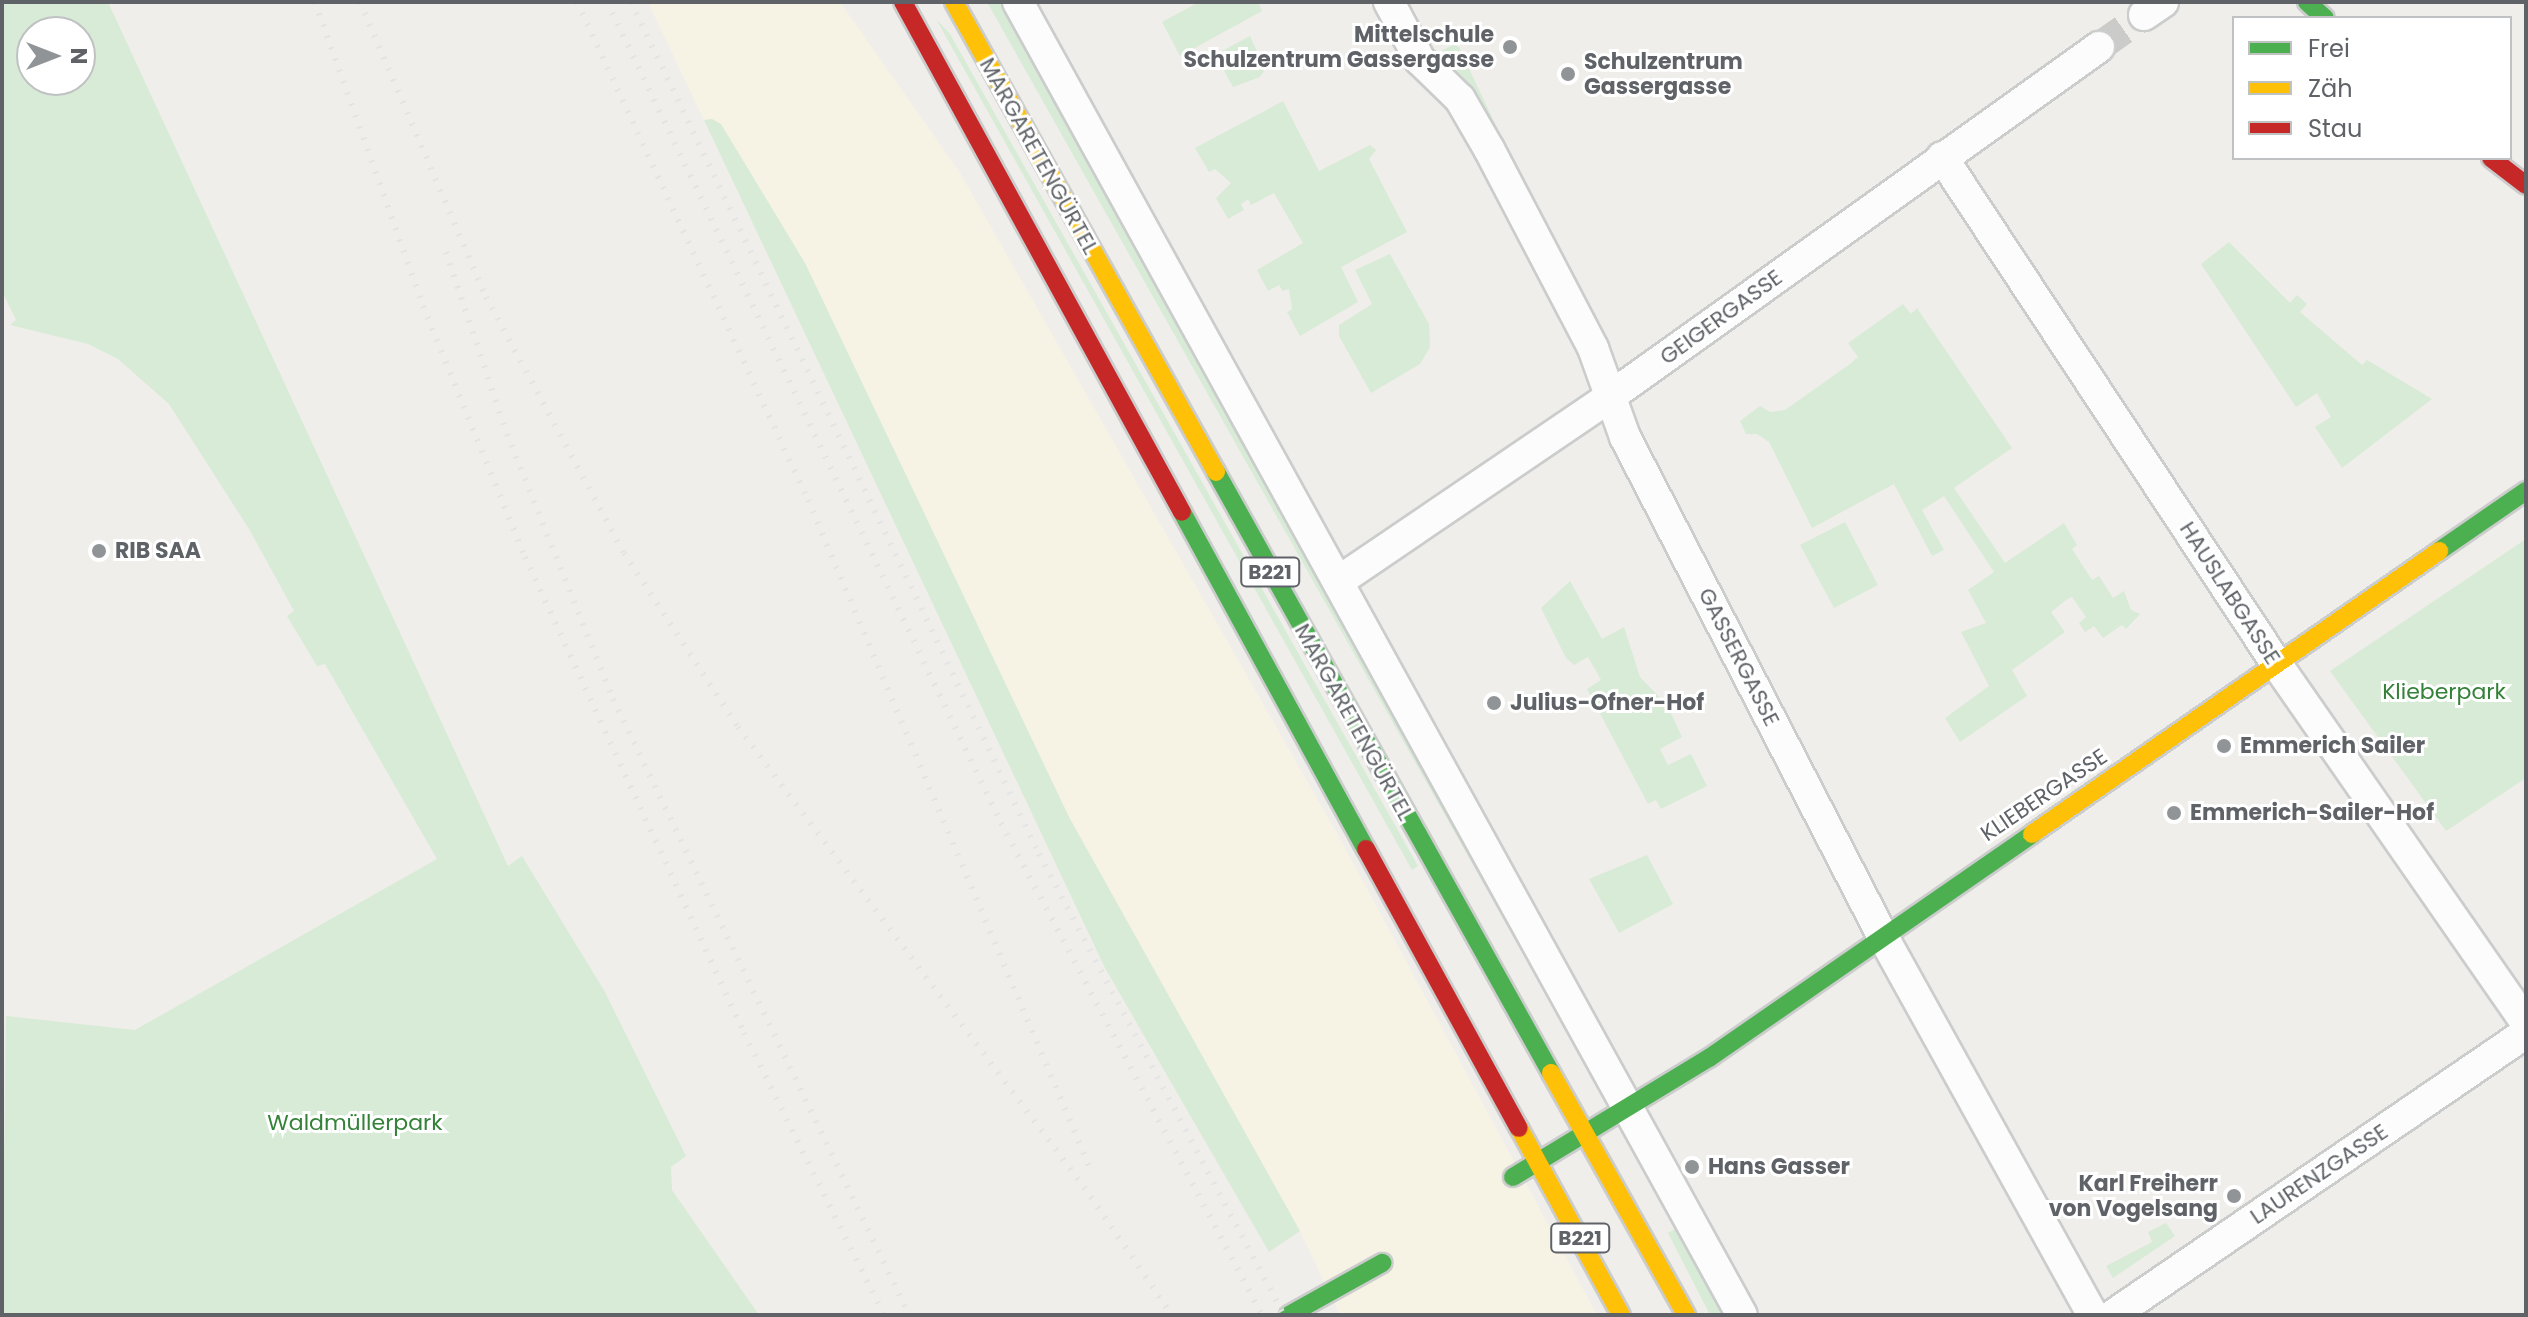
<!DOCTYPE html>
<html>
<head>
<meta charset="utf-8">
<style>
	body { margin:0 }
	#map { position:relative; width:2528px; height:1317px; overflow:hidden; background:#efeeea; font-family:Poppins,sans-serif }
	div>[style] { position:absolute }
	.commercial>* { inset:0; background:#f7f3e4 }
	.green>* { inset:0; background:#d8ebd6 }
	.street-tunnel>* { height:30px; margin-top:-15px; transform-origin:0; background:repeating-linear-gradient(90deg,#cbcbca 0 30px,transparent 0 45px) }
	.roads { filter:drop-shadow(2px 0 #cbcccc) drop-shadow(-2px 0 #cbcccc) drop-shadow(0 2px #cbcccc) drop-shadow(0 -2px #cbcccc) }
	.street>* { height:30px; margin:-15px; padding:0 15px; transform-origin:15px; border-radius:15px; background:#fdfcfc }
	.fast>* { height:18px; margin:-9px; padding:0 9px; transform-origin:9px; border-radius:9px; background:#4caf50 }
	.slow>* { height:18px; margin:-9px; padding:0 9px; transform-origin:9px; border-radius:9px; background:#ffc107 }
	.jam>* { height:18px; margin:-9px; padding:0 9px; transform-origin:9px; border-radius:9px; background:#c62828 }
	.rail>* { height:6px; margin-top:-3px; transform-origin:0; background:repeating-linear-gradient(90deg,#e4e4e4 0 2px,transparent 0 12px) }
	.dots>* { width:22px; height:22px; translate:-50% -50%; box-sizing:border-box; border:4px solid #fff; border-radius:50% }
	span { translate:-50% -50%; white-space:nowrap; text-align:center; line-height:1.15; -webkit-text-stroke:6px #fff; paint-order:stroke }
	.shield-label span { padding:2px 6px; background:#fff; border:2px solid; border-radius:6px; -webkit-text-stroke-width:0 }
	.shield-label { font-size:20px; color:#5f6368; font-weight:700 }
	.poi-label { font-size:22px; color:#5f6368; font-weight:700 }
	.right { translate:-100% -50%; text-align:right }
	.left { translate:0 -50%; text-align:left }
	.street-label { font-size:22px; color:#5f6368 }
	.park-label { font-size:22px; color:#348238 }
	.frame { position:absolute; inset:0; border:4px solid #5f6368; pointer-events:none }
	.legend { position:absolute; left:2232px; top:16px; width:280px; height:144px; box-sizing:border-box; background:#fff; border:2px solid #bfc1c3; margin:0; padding:10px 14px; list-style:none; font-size:24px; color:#5f6368 }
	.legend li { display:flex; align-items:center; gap:16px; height:40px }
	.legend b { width:40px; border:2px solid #bfc1c3 }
	.north { position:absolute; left:16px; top:16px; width:80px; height:80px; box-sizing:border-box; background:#fff; border:2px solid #bfc1c3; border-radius:50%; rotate:90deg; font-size:22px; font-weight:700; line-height:32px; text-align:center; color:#5f6368 }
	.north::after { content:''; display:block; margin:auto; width:28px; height:36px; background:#919496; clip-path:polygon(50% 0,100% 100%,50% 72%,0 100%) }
</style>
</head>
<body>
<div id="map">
	<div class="commercial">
		<div style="clip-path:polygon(648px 2px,840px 2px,960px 173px,1339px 837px,1597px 1315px,1340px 1315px,1300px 1231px,1069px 817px,805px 263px,712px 119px,704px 120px)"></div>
	</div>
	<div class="green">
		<div style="clip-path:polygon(evenodd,2px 2px,108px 2px,508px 866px,522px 856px,605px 992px,686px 1156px,671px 1167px,672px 1190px,759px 1315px,2px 1315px,6px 1016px,135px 1030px,437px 859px,325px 664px,317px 666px,287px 616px,294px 611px,249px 529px,169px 404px,118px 359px,88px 344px,10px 325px,16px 320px,2px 291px,2px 2px,32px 32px,80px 32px,80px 80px,32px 80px,32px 32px)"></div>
		<div style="clip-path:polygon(987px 2px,1008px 2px,1009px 21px,1592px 1063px,1589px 1071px)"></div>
		<div style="clip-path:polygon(1199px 2px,1258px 2px,1262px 11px,1180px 56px,1162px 22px)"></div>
		<div style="clip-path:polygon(936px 19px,950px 34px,1418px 866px,1412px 870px)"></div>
		<div style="clip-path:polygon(1250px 36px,1265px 69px,1260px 77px,1233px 87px,1217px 58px,1211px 57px)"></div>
		<div style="clip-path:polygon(1453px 45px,1459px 47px,1496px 126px,1485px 122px,1431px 56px)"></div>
		<div style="clip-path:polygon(1283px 101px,1319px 171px,1370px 145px,1376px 150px,1369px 159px,1407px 232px,1341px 267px,1358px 302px,1300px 336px,1287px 312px,1292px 309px,1289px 289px,1283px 291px,1279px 285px,1268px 291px,1257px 270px,1303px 243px,1274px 193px,1251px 205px,1248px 199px,1241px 204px,1244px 210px,1228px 219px,1216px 198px,1231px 183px,1215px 169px,1209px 172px,1195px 148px)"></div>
		<div style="clip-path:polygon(712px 119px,721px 124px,805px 263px,1069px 817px,1300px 1231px,1269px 1252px,1105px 968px,704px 120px)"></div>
		<div style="clip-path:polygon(2229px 242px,2290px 303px,2297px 295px,2307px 304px,2300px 312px,2362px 365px,2367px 360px,2432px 399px,2342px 468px,2315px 427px,2331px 417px,2317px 393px,2296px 407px,2201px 264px)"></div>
		<div style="clip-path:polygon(1390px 254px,1429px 324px,1430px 347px,1420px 364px,1371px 393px,1339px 336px,1339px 325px,1372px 304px,1355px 270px)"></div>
		<div style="clip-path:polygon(1903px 304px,1911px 314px,1917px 308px,2012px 448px,1954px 488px,2005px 563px,2064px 523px,2077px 545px,2072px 549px,2092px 580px,2099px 576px,2113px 598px,2124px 591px,2131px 610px,2140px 614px,2126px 629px,2122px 625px,2103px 638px,2094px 626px,2085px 632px,2079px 623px,2086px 617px,2072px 597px,2066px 600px,2051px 612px,2065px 632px,2012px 670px,2027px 696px,1960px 742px,1945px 718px,1989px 686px,1961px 632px,1986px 623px,1968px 590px,1994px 572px,1944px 496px,1922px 510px,1944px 550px,1932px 556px,1894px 484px,1812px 528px,1769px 442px,1757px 434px,1746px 434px,1740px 421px,1760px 406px,1770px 412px,1785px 410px,1850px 364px,1858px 357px,1848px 343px)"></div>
		<div style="clip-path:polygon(1845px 522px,1878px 585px,1834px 608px,1800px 545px)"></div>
		<div style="clip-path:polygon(2526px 539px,2526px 778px,2446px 831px,2330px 671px)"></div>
		<div style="clip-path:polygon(1570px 581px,1602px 639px,1624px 627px,1640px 677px,1667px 705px,1682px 737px,1660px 749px,1668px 765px,1691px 754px,1707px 786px,1661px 809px,1656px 800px,1648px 804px,1587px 689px,1601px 680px,1588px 657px,1574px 665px,1566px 658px,1541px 608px)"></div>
		<div style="clip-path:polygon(1647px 855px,1673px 904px,1619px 933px,1589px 879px)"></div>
		<div style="clip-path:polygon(2166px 1223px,2175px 1236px,2113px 1278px,2106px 1266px,2152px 1242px,2148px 1232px)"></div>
		<div style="clip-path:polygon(1678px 1227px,1724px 1315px,1710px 1315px,1668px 1233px)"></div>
	</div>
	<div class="street-tunnel">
		<div style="left:2099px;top:47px;width:55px;rotate:-35.4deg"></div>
	</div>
	<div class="roads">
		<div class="street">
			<div style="left:1018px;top:2px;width:1499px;rotate:61.13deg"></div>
			<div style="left:1389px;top:2px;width:66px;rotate:61.9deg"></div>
			<div style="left:1420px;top:60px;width:56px;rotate:44.3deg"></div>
			<div style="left:1460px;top:99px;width:58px;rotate:59.9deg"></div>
			<div style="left:1489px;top:149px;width:225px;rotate:62.4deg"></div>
			<div style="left:1593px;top:348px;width:95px;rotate:70.2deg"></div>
			<div style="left:1625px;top:437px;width:560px;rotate:62.7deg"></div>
			<div style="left:1882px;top:935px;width:435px;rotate:61deg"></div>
			<div style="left:2144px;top:15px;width:23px;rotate:-34deg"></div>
			<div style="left:1942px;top:157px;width:610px;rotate:56.57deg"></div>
			<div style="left:2278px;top:666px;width:435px;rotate:55.2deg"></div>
			<div style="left:1339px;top:581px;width:329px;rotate:-34.2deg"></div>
			<div style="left:1611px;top:396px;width:600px;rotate:-35.57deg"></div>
			<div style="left:2113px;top:1315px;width:500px;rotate:-34.33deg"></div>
		</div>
		<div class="fast">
			<div style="left:2307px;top:2px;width:24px;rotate:42deg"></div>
			<div style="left:1216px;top:472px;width:688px;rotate:60.86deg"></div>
			<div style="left:1182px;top:512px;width:384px;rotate:61.4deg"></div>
			<div style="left:2439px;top:551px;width:106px;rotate:-34.6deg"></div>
			<div style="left:1513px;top:1177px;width:229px;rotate:-31.3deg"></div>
			<div style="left:1709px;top:1058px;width:393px;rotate:-34.7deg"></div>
			<div style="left:1289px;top:1315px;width:107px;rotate:-29.2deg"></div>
		</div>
		<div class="slow">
			<div style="left:954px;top:2px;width:538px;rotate:60.86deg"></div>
			<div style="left:2032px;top:834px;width:496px;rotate:-34.8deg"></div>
			<div style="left:1551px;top:1073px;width:277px;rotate:60.8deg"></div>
			<div style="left:1519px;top:1128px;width:213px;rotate:61.4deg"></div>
		</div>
		<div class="jam">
			<div style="left:903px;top:2px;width:581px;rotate:61.32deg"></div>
			<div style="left:2491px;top:158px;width:44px;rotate:37.6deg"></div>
			<div style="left:1366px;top:849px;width:318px;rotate:61.3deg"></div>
		</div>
	</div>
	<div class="rail">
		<div style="left:315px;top:2px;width:323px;rotate:70.4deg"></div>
		<div style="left:423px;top:306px;width:271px;rotate:67.9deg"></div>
		<div style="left:525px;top:557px;width:524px;rotate:65.29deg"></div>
		<div style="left:744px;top:1033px;width:315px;rotate:63.6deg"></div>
		<div style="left:360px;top:2px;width:321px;rotate:66.9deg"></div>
		<div style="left:486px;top:297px;width:291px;rotate:61.7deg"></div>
		<div style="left:624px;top:553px;width:208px;rotate:56.8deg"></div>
		<div style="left:738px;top:727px;width:576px;rotate:53.05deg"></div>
		<div style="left:1084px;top:1187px;width:155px;rotate:55.5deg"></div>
		<div style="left:577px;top:2px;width:549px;rotate:65.12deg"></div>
		<div style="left:808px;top:500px;width:723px;rotate:67.12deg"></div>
		<div style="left:607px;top:2px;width:911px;rotate:64.36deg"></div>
		<div style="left:1001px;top:823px;width:557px;rotate:62.05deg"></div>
		<div style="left:631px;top:2px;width:945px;rotate:64.41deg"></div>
		<div style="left:1039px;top:854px;width:522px;rotate:62.01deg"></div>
		<div style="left:446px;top:252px;width:192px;rotate:71.5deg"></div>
		<div style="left:507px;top:434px;width:285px;rotate:68.2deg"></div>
		<div style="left:613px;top:699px;width:683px;rotate:64.33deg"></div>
	</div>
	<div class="dots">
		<div style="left:1510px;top:47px;background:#919496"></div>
		<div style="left:1568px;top:74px;background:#919496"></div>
		<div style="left:99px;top:551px;background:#919496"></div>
		<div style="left:1494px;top:703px;background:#919496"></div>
		<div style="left:2224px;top:746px;background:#919496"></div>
		<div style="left:2174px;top:813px;background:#919496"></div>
		<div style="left:1692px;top:1167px;background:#919496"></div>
		<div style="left:2234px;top:1196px;background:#919496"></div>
	</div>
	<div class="shield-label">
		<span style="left:1270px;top:572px">B221</span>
		<span style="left:1580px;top:1238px">B221</span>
	</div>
	<div class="poi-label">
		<span class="right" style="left:1494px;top:47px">Mittelschule<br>Schulzentrum Gassergasse</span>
		<span class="left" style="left:1584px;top:74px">Schulzentrum<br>Gassergasse</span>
		<span class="left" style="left:115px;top:551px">RIB SAA</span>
		<span class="left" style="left:1510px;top:703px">Julius-Ofner-Hof</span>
		<span class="left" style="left:2240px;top:746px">Emmerich Sailer</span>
		<span class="left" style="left:2190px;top:813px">Emmerich-Sailer-Hof</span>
		<span class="left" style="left:1708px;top:1167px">Hans Gasser</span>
		<span class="right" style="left:2218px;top:1196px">Karl Freiherr<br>von Vogelsang</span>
	</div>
	<div class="street-label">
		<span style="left:1039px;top:156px;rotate:61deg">MARGARETENGÜRTEL</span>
		<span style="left:1721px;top:317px;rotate:-36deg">GEIGERGASSE</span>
		<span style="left:2230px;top:593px;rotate:57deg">HAUSLABGASSE</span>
		<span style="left:1739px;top:657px;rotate:63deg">GASSERGASSE</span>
		<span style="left:1354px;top:722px;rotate:61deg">MARGARETENGÜRTEL</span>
		<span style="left:2044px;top:795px;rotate:-34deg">KLIEBERGASSE</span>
		<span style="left:2319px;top:1174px;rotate:-34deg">LAURENZGASSE</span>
	</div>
	<div class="park-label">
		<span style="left:2444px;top:692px">Klieberpark</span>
		<span style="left:355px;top:1123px">Waldmüllerpark</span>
	</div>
	<div class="frame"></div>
	<ul class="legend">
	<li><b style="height:10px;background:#4caf50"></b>Frei</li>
	<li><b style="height:10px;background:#ffc107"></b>Zäh</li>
	<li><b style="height:10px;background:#c62828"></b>Stau</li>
	</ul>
	<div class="north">N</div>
</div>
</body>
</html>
